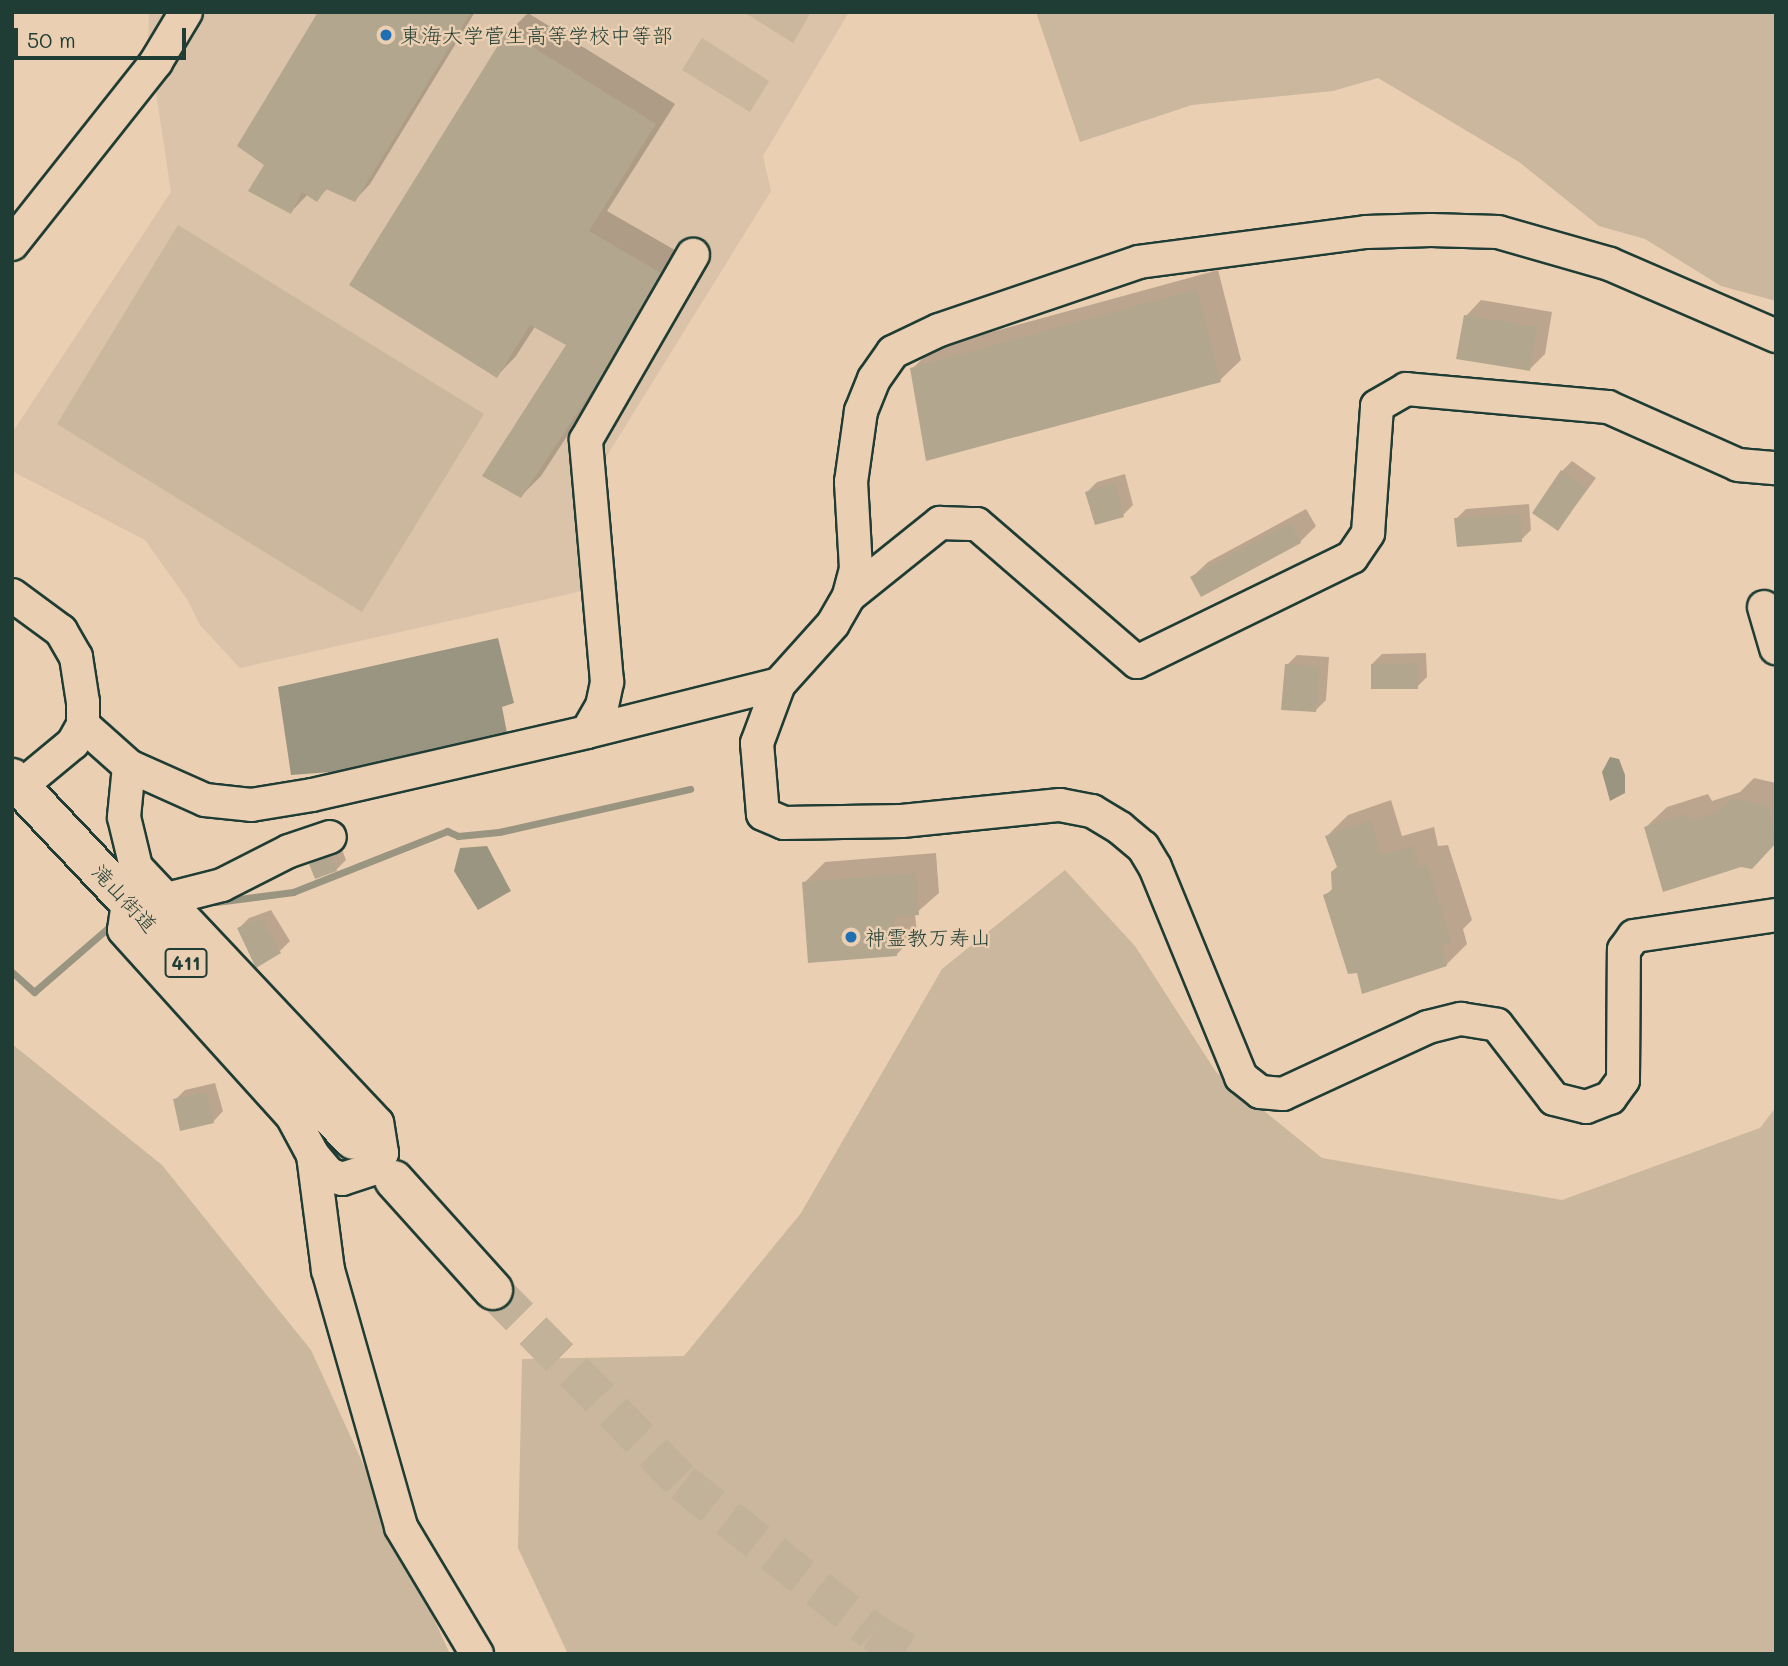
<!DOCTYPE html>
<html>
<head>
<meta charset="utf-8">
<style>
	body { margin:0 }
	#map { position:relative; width:1788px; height:1666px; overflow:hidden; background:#ebcfb2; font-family:Mali,"Klee One",sans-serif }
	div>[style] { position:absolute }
	.built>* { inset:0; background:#dac3a8 }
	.green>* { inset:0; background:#cab79d }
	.water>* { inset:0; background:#9a9580 }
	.shadow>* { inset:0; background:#0003 }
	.stream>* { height:7px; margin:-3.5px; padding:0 3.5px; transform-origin:3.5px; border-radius:3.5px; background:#9a9580 }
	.building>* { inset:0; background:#b2a68f }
	.highway-tunnel>* { height:38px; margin-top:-19px; transform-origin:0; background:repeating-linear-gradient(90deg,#c2b299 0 38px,transparent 0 57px) }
	.roads { filter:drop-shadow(2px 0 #1f3d34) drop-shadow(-2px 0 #1f3d34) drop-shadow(0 2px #1f3d34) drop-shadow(0 -2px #1f3d34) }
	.minor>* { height:32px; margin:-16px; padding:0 16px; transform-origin:16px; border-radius:16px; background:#ebcfb2 }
	.highway>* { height:38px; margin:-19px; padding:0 19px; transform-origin:19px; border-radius:19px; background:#ebcfb2 }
	.dots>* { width:19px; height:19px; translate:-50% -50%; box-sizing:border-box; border:4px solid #ebcfb2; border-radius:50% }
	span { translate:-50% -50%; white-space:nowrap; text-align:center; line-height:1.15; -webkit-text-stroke:5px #ebcfb2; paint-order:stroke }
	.shield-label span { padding:2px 5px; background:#ebcfb2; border:2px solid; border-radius:5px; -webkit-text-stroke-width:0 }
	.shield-label { font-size:19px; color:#1f3d34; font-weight:700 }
	.poi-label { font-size:21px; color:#1f3d34 }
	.left { translate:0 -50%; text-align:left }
	.street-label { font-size:21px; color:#1f3d34 }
	.frame { position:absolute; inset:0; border:14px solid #1f3d34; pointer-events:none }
	.scale { position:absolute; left:14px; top:28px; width:172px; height:32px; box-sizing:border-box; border:4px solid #1f3d34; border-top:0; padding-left:9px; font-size:21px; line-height:24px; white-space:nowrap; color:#1f3d34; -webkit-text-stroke:5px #ebcfb2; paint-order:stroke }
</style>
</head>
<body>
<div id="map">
	<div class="built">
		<div style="clip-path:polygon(149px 12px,849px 12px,763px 156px,771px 191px,605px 459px,621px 658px,589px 660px,582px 591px,240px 668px,200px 625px,187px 599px,145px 540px,12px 471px,12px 433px,171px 192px,148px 39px)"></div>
	</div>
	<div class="green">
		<div style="clip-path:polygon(744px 12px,811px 12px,793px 43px)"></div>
		<div style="clip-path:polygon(1036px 12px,1776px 12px,1776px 301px,1721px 286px,1645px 239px,1599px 226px,1519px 162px,1378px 78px,1333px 91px,1192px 105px,1080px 142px)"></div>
		<div style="clip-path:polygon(702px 38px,769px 81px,750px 112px,682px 70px)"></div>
		<div style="clip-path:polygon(178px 225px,484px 414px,362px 612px,57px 424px)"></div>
		<div style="clip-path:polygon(1065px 870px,1135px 946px,1216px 1072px,1322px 1158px,1562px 1200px,1760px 1128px,1776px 1107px,1776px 1654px,568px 1654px,518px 1548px,522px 1359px,684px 1356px,801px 1213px,942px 969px)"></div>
		<div style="clip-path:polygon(12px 1044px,162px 1165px,311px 1350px,450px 1654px,12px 1654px)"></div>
	</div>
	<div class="water">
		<div style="clip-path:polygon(498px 638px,514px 703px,502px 707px,507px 733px,358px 770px,291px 775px,278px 687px)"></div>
		<div style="clip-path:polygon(1610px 757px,1619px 759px,1625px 775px,1625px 793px,1610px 801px,1602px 772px)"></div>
		<div style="clip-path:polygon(487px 846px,511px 891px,478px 910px,454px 871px,460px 848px)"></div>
	</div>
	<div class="shadow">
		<div style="clip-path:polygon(321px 12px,475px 12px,370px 184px,355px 200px,328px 188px,317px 199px,308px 194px,291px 212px,267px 164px)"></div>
		<div style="clip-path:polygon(528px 13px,675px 104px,607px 211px,680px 253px,620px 355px,541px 476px,521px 496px,568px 344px,536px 325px,516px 356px,497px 376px,509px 32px)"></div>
		<div style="clip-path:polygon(1218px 270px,1241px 360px,1220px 380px,912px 369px,933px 348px)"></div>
		<div style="clip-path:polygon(1481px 300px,1552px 312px,1545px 354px,1530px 369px,1466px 316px)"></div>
		<div style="clip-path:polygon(1572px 461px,1596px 478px,1558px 529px,1562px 471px)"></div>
		<div style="clip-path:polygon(1125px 474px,1133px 505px,1123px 515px,1087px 492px,1097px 482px)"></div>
		<div style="clip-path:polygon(1529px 504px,1531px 530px,1521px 540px,1456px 519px,1466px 509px)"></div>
		<div style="clip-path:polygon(1306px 509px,1316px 526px,1300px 542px,1192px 577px,1208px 562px)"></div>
		<div style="clip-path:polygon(1426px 653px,1427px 677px,1417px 687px,1372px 664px,1382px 654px)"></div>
		<div style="clip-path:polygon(1297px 655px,1329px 657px,1326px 700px,1316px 710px,1287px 665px)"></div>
		<div style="clip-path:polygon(1754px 778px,1776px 783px,1776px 842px,1646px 827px,1667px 807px,1708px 794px,1712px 801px,1740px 792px)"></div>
		<div style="clip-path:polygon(1391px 800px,1402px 836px,1434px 827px,1438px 846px,1448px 845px,1472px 920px,1463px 929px,1467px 944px,1446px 965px,1359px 971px,1325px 896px,1334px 887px,1339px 867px,1327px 836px,1348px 815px)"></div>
		<div style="clip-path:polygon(341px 847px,346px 860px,336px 870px,311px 864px,321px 854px)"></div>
		<div style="clip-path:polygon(936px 853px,939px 893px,915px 914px,917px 934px,896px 955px,804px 883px,825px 862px)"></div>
		<div style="clip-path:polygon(271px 910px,290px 941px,280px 951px,239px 928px,249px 918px)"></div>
		<div style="clip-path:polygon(215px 1083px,223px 1111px,213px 1122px,175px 1100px,185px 1090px)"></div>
	</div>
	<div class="stream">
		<div style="left:216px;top:902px;width:78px;rotate:-7.4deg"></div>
		<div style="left:293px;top:892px;width:166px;rotate:-21.6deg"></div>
		<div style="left:447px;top:831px;width:12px;rotate:24deg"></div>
		<div style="left:458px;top:836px;width:41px;rotate:-5.6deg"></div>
		<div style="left:499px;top:832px;width:196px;rotate:-12.7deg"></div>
		<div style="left:12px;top:972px;width:30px;rotate:42deg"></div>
		<div style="left:34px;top:992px;width:98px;rotate:-40.9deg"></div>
	</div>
	<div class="building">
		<div style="clip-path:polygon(318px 12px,471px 12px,355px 202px,326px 189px,317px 202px,302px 192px,291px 214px,248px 191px,264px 165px,237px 146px)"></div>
		<div style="clip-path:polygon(507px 31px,656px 124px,589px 231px,661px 273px,601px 377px,521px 498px,482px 476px,566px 345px,530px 325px,497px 378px,349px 285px)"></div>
		<div style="clip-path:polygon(1197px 289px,1221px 382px,926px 461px,910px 368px)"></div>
		<div style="clip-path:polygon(1464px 315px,1537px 327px,1530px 371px,1456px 359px)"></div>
		<div style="clip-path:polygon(1561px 470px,1587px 489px,1558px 531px,1532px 513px)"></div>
		<div style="clip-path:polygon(1115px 483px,1124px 517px,1095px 525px,1085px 492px)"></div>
		<div style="clip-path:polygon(1520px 514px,1522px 542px,1457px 547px,1454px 518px)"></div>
		<div style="clip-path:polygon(1291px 523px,1301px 543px,1201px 597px,1190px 577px)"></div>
		<div style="clip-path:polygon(1417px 663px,1418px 689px,1371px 689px,1371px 664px)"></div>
		<div style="clip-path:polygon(1285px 664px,1320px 666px,1316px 712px,1281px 710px)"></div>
		<div style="clip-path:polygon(1732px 798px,1768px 806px,1776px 843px,1752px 869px,1741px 867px,1663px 892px,1644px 827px,1687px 814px,1691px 820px,1718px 812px)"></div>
		<div style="clip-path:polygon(1371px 820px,1381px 855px,1414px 846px,1418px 866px,1427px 865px,1452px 943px,1442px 945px,1447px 966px,1362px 994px,1357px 973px,1348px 974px,1323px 895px,1332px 891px,1331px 872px,1337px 867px,1325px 836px)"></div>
		<div style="clip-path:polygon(331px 856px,337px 871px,315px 879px,309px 864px)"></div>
		<div style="clip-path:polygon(916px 873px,919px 915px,894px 917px,897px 956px,808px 963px,802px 882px)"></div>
		<div style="clip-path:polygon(261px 918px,281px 953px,256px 968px,237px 928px)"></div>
		<div style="clip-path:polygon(206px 1092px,214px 1123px,180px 1131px,173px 1099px)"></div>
	</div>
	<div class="highway-tunnel">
		<div style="left:493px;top:1290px;width:271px;rotate:45.4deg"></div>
		<div style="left:683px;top:1483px;width:241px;rotate:38.1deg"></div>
		<div style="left:873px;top:1632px;width:43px;rotate:30.7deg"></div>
	</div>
	<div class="roads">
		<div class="minor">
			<div style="left:12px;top:244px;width:232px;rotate:-51.6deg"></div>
			<div style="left:156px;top:62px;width:58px;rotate:-59deg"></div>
			<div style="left:1776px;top:336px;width:181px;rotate:-156.6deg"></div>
			<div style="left:1610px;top:264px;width:116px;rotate:-164.1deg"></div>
			<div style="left:1498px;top:232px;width:67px;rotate:-178.3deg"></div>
			<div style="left:1431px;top:230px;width:65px;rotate:178.2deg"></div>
			<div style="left:1366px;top:232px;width:229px;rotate:172.5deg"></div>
			<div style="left:1139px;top:262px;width:211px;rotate:161.2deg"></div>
			<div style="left:939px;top:330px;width:51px;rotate:154.4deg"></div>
			<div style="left:893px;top:352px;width:33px;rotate:125deg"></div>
			<div style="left:874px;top:379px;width:35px;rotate:112deg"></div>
			<div style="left:861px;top:411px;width:72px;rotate:98deg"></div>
			<div style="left:851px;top:482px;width:87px;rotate:86.7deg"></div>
			<div style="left:856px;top:569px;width:28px;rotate:105deg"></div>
			<div style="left:849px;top:596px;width:32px;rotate:120deg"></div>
			<div style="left:833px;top:624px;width:81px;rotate:132deg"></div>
			<div style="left:779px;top:684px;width:63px;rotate:110.4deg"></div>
			<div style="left:757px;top:743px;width:71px;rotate:85.2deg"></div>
			<div style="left:763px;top:814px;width:23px;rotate:23deg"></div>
			<div style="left:784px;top:823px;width:118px;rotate:-1deg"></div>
			<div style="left:902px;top:821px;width:159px;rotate:-5.8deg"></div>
			<div style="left:1060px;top:805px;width:33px;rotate:11deg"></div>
			<div style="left:1092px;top:811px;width:33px;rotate:31deg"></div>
			<div style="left:1120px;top:828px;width:30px;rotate:40deg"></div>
			<div style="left:1143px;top:847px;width:23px;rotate:59deg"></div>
			<div style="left:1155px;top:867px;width:227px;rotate:67.7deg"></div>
			<div style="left:1241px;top:1077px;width:24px;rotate:38deg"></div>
			<div style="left:1260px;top:1092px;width:23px;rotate:5deg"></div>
			<div style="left:1283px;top:1094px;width:160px;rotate:-24.8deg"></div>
			<div style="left:1428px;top:1027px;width:34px;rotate:-14deg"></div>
			<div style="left:1461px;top:1019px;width:36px;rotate:9deg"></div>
			<div style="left:1497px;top:1025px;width:93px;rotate:52.4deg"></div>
			<div style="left:1554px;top:1099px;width:33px;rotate:14deg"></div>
			<div style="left:1586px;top:1107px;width:26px;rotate:-21deg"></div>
			<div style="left:1610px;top:1098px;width:22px;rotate:-54deg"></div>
			<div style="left:1623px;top:1080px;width:130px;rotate:-89.6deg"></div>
			<div style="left:1624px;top:950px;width:17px;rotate:-54deg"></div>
			<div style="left:1634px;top:936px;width:144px;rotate:-8.4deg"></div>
			<div style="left:12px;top:595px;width:61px;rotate:36.3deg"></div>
			<div style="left:61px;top:631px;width:30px;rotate:60deg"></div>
			<div style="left:76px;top:657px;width:46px;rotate:81.2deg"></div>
			<div style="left:83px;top:702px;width:23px;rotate:90deg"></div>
			<div style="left:83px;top:725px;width:21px;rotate:119deg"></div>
			<div style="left:73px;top:743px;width:67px;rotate:140.4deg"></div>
			<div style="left:849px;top:596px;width:117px;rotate:-38.7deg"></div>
			<div style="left:940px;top:523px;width:37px;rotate:2deg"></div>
			<div style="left:977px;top:524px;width:211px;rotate:40.8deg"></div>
			<div style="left:1137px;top:662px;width:239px;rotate:-26deg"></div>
			<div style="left:1352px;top:557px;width:29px;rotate:-56deg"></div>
			<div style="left:1368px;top:533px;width:127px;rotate:-85.9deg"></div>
			<div style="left:1377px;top:406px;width:34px;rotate:-30deg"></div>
			<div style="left:1406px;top:389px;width:203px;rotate:5.1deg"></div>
			<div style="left:1608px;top:407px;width:142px;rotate:24deg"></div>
			<div style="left:1738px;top:465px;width:38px;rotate:5deg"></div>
			<div style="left:1764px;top:607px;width:43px;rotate:73.7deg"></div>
			<div style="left:83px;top:725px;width:62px;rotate:41.7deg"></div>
			<div style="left:129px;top:766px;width:83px;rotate:24.1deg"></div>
			<div style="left:205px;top:800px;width:46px;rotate:6.2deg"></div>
			<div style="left:251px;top:805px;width:62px;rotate:-9.3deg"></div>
			<div style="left:312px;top:795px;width:282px;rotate:-12.9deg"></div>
			<div style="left:587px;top:732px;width:198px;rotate:-14deg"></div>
			<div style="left:587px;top:732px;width:30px;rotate:-60deg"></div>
			<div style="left:602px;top:706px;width:25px;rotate:-78deg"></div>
			<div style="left:607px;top:682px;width:243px;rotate:-95deg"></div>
			<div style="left:586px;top:440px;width:214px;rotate:-60deg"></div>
			<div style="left:163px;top:900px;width:61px;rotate:-14.3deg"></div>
			<div style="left:222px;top:885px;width:75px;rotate:-26.9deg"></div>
			<div style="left:289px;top:851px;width:43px;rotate:-18.9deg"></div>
			<div style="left:128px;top:902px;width:28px;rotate:98deg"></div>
			<div style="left:124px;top:930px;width:251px;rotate:47.9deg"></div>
			<div style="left:292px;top:1116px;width:44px;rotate:61.7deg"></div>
			<div style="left:313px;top:1155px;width:25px;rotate:50deg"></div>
			<div style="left:329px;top:1174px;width:14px;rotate:21deg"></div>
			<div style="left:342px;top:1179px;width:32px;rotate:-18deg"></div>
			<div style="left:372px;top:1169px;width:19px;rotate:-58deg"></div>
			<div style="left:382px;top:1153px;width:30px;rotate:-99deg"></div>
			<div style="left:377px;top:1123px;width:352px;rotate:-133.3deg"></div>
			<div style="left:136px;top:867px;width:51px;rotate:-103.5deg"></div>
			<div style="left:124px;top:817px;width:51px;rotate:-84.4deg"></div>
			<div style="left:313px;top:1155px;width:116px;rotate:82.6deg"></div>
			<div style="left:328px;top:1270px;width:267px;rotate:74.1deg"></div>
			<div style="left:401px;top:1527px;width:148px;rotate:59.1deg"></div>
		</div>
		<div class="highway">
			<div style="left:12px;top:778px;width:497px;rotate:46.7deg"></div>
			<div style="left:394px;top:1180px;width:148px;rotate:48deg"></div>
		</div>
	</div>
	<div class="dots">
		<div style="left:386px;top:35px;background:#1f6fb2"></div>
		<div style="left:851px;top:937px;background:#1f6fb2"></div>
	</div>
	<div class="shield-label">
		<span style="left:186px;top:963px">411</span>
	</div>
	<div class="poi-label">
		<span class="left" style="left:400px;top:35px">東海大学菅生高等学校中等部</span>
		<span class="left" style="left:865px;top:937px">神霊教万寿山</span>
	</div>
	<div class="street-label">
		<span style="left:125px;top:898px;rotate:47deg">滝山街道</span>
	</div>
	<div class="frame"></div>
	<div class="scale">50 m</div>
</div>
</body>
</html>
